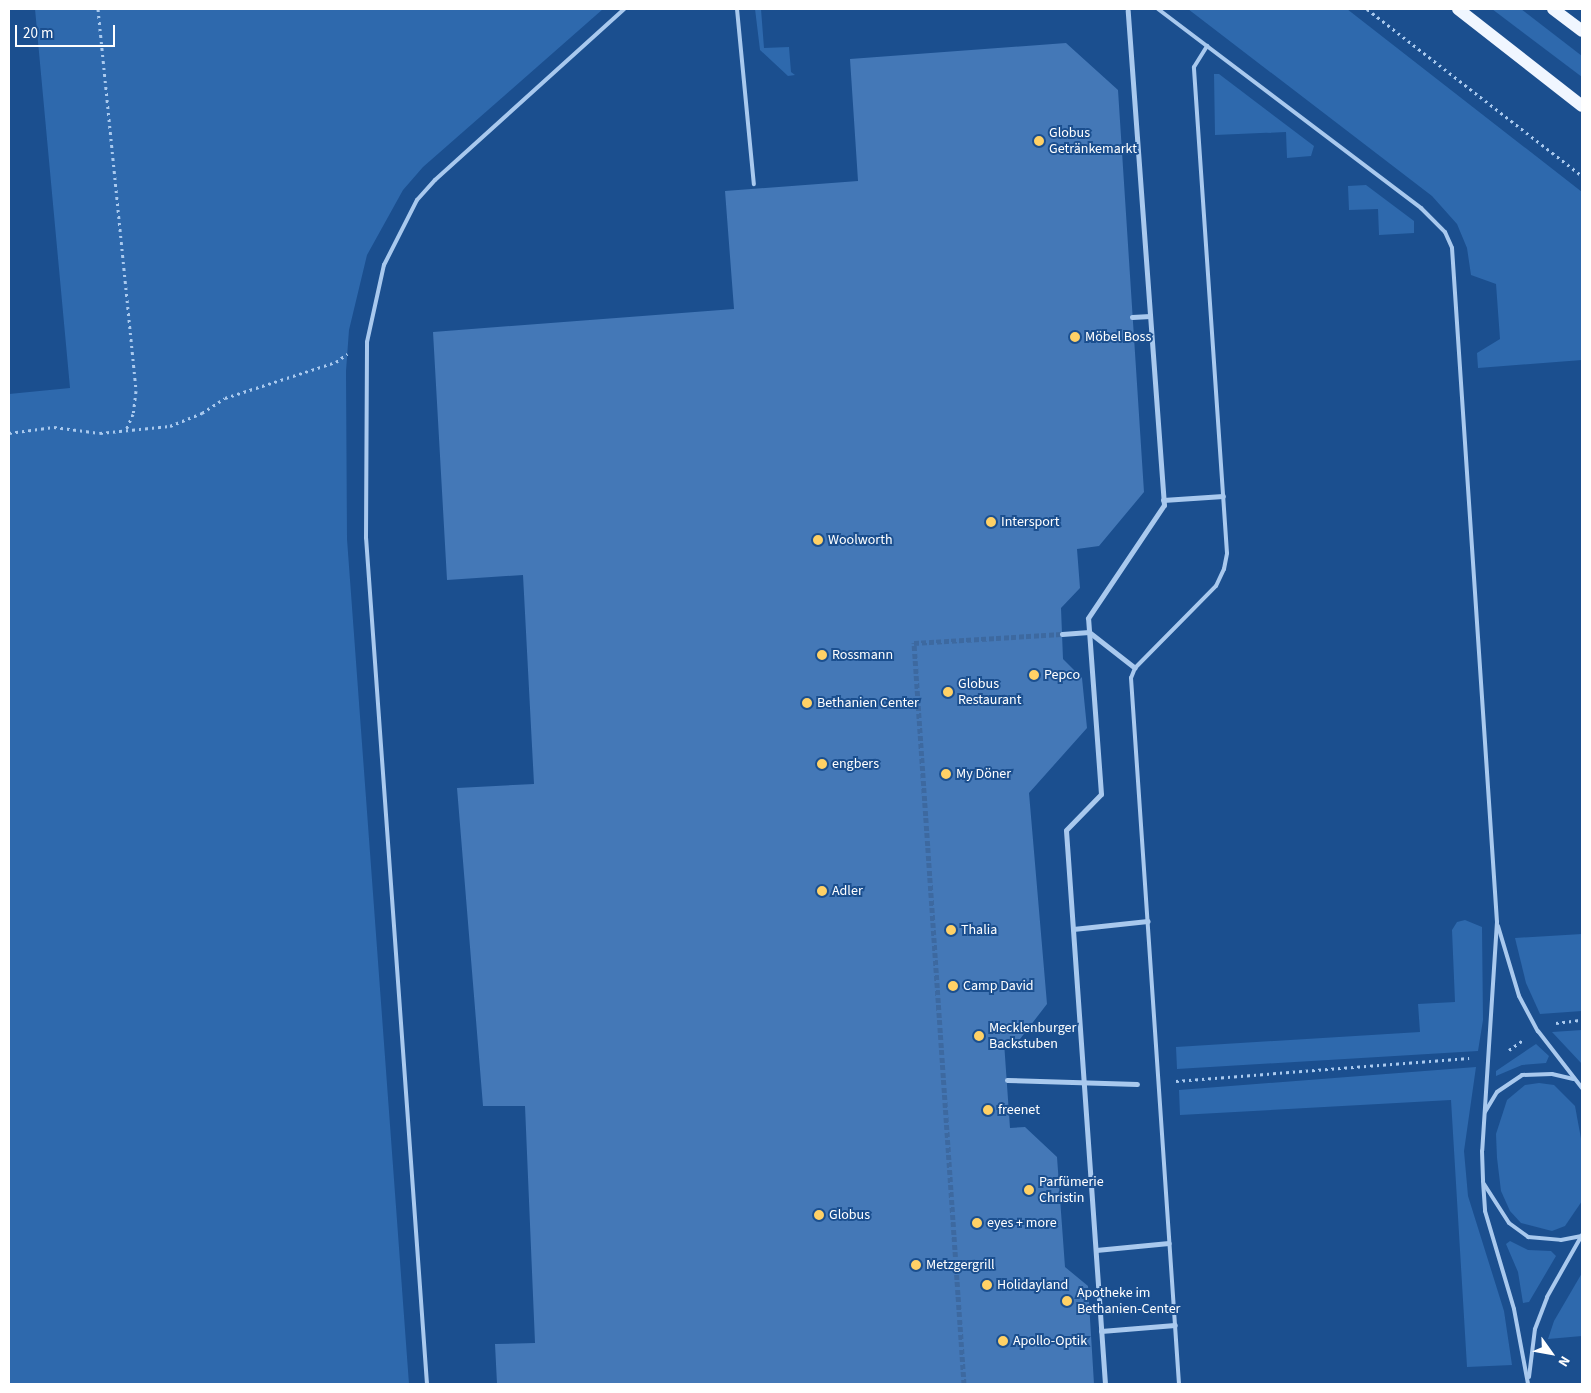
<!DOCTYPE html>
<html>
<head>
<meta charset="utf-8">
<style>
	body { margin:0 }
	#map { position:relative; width:1591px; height:1393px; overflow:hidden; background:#1b4f8f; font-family:"Source Sans 3",sans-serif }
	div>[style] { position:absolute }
	.green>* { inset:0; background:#2e69ad }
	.building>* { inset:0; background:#4478b7 }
	.street-tunnel>* { height:5px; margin-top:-2.5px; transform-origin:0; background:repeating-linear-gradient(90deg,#3d69a0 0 5px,transparent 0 7.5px) }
	.path>* { height:3px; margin-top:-1.5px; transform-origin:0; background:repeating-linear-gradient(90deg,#a9c9ee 0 2.5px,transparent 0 6.5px) }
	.lane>* { height:4px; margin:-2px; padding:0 2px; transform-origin:2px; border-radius:2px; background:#a9c9ee }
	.street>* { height:5px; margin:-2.5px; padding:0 2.5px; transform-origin:2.5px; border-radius:2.5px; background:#a9c9ee }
	.primary>* { height:12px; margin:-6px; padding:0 6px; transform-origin:6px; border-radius:6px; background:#f0f6ff }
	.dots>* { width:14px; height:14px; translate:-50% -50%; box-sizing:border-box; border:2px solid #1b4f8f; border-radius:50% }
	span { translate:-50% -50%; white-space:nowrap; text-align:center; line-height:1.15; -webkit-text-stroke:4px #1b4f8f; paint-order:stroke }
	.poi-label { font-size:14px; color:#fff }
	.left { translate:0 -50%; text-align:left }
	.frame { position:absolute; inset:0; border:10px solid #fff; pointer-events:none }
	.north { position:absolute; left:1526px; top:1328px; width:50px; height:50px; -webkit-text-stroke:4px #1b4f8f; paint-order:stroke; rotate:122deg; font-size:14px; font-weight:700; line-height:20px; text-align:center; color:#fff }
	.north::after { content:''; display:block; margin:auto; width:18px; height:22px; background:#fff; clip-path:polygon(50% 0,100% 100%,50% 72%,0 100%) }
	.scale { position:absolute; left:15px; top:25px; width:100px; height:22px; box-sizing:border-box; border:2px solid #fff; border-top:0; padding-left:6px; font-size:15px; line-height:18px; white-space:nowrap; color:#fff; -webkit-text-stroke:4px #1b4f8f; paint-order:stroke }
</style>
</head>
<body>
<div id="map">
	<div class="green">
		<div style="clip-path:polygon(35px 9px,603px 9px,423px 167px,403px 190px,367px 255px,349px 330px,346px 371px,347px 539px,409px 1384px,9px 1384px,9px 394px,70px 388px)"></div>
		<div style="clip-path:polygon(755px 9px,761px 9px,764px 48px,789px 47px,791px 72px,795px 75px,788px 76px,760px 50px)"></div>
		<div style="clip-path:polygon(1188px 9px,1347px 9px,1582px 192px,1582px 360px,1478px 368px,1477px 353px,1500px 339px,1496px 284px,1471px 275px,1467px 248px,1457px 224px,1432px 196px)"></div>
		<div style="clip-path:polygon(1492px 9px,1521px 9px,1582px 56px,1582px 77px)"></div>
		<div style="clip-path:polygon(1214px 74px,1219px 74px,1314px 146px,1311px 156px,1287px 158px,1286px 132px,1215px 135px)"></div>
		<div style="clip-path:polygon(1366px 185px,1414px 221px,1414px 233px,1379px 235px,1378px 209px,1349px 210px,1348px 186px)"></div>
		<div style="clip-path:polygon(1465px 920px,1482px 927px,1483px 1020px,1478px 1051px,1177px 1069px,1176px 1047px,1420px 1032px,1418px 1004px,1455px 1002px,1452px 930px,1457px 922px)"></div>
		<div style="clip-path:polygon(1582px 934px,1582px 1011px,1540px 1014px,1526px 983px,1515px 938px)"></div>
		<div style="clip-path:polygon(1582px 1030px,1582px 1064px,1552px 1032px)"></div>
		<div style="clip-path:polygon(1536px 1044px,1549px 1056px,1546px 1063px,1522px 1065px,1496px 1076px,1496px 1071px)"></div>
		<div style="clip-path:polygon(1476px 1067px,1464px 1151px,1468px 1196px,1504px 1311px,1512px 1365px,1467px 1367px,1451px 1100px,1180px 1115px,1179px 1090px)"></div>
		<div style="clip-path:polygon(1539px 1083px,1554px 1085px,1575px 1106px,1582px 1144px,1582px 1201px,1565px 1226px,1552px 1231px,1521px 1223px,1510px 1211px,1501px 1191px,1497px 1158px,1496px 1134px,1507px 1100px,1525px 1085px)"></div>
		<div style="clip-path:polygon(1510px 1241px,1528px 1250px,1551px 1251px,1556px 1256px,1529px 1302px,1523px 1303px,1518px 1272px,1506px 1244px)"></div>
		<div style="clip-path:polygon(1582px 1273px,1582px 1336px,1548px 1339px,1554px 1321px)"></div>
	</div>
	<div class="building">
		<div style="clip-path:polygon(1066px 43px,1118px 90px,1144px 492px,1099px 546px,1077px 549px,1080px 588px,1061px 608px,1063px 659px,1082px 678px,1087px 728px,1029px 793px,1047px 1004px,1020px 1039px,1004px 1042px,1010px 1128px,1025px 1127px,1057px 1157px,1065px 1267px,1088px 1286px,1094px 1384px,497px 1384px,495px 1344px,535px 1343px,525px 1106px,483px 1106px,457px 788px,534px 784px,523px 575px,447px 580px,433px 332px,734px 309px,725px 191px,858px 181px,850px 59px)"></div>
	</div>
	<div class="street-tunnel">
		<div style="left:964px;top:1384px;width:743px;rotate:-93.86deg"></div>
		<div style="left:914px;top:643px;width:148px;rotate:-3.5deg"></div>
	</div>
	<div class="path">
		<div style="left:98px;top:9px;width:384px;rotate:84.3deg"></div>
		<div style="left:136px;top:391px;width:23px;rotate:97deg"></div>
		<div style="left:133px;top:414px;width:17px;rotate:114deg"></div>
		<div style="left:1367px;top:9px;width:272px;rotate:37.8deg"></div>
		<div style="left:9px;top:433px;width:45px;rotate:-7.6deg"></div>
		<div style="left:54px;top:427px;width:46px;rotate:7.4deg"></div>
		<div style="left:100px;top:433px;width:70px;rotate:-5.7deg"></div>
		<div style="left:170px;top:426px;width:35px;rotate:-22deg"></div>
		<div style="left:202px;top:413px;width:27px;rotate:-33deg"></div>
		<div style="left:225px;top:398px;width:117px;rotate:-18deg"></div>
		<div style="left:336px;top:362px;width:14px;rotate:-36deg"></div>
		<div style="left:1556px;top:1023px;width:26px;rotate:-7deg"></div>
		<div style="left:1509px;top:1050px;width:16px;rotate:-35deg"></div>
		<div style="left:1176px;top:1081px;width:294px;rotate:-4.5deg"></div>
	</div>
	<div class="lane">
		<div style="left:737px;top:9px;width:176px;rotate:84.5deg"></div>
		<div style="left:1158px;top:9px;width:330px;rotate:37.1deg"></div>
		<div style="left:1421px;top:208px;width:34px;rotate:45deg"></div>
		<div style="left:1445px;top:232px;width:17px;rotate:66deg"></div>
		<div style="left:1452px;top:248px;width:676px;rotate:86.18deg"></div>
		<div style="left:1497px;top:922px;width:229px;rotate:93.7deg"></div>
		<div style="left:1482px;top:1151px;width:30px;rotate:88deg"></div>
		<div style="left:1483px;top:1181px;width:30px;rotate:86deg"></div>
		<div style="left:1485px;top:1211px;width:102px;rotate:73.5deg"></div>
		<div style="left:1514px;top:1309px;width:76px;rotate:79.4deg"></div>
		<div style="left:1498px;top:926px;width:73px;rotate:73.3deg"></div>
		<div style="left:1519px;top:996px;width:40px;rotate:62deg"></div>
		<div style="left:1538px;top:1031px;width:72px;rotate:52.3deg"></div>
		<div style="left:1485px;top:1112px;width:23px;rotate:-59deg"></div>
		<div style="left:1497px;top:1092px;width:30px;rotate:-34deg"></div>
		<div style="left:1522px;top:1075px;width:30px;rotate:-2deg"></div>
		<div style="left:1552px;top:1074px;width:22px;rotate:13deg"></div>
		<div style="left:1484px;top:1184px;width:46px;rotate:57.3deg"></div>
		<div style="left:1509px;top:1223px;width:24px;rotate:36deg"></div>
		<div style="left:1528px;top:1237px;width:33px;rotate:5deg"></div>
		<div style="left:1561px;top:1240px;width:21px;rotate:-11deg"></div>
		<div style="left:1529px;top:1377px;width:48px;rotate:-82.9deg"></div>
		<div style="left:1535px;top:1329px;width:34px;rotate:-69deg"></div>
		<div style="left:1547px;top:1297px;width:71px;rotate:-60.6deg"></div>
		<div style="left:427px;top:1384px;width:848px;rotate:-94.12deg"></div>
		<div style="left:366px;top:538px;width:196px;rotate:-89.7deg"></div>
		<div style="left:367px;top:342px;width:79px;rotate:-77.6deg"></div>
		<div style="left:384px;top:265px;width:73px;rotate:-63.1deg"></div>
		<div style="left:417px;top:200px;width:27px;rotate:-48deg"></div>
		<div style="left:435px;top:180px;width:255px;rotate:-42.1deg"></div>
		<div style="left:1179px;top:1384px;width:708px;rotate:-93.89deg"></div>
		<div style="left:1131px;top:678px;width:11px;rotate:-68deg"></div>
		<div style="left:1135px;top:668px;width:115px;rotate:-45.4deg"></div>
		<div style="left:1216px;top:586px;width:19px;rotate:-65deg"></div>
		<div style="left:1224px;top:569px;width:16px;rotate:-79deg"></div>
		<div style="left:1227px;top:553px;width:487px;rotate:-93.9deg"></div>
		<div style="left:1194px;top:67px;width:25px;rotate:-58deg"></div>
	</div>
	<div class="street">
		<div style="left:1122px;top:149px;width:15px;rotate:-4deg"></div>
		<div style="left:1132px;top:317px;width:18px;rotate:-3deg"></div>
		<div style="left:1163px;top:500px;width:60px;rotate:-3.8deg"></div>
		<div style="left:1062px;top:634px;width:27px;rotate:-4deg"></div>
		<div style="left:1089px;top:632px;width:58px;rotate:38deg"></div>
		<div style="left:1073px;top:929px;width:75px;rotate:-6.1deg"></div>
		<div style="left:1007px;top:1080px;width:130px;rotate:1.8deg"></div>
		<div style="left:1096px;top:1250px;width:73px;rotate:-5.5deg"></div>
		<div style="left:1101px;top:1331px;width:74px;rotate:-4.6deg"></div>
		<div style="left:1105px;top:1384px;width:555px;rotate:-94.03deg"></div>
		<div style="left:1066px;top:830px;width:50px;rotate:-45.8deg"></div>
		<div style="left:1101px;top:794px;width:176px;rotate:-94.2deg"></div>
		<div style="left:1088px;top:618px;width:136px;rotate:-56.1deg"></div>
		<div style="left:1164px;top:505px;width:496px;rotate:-94.2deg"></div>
	</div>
	<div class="primary">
		<div style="left:1458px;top:9px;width:157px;rotate:38deg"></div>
		<div style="left:1553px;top:9px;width:36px;rotate:37deg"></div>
	</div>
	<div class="dots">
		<div style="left:1039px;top:141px;background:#ffd166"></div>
		<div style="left:1075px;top:337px;background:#ffd166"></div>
		<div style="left:991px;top:522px;background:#ffd166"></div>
		<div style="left:818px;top:540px;background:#ffd166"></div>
		<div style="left:822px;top:655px;background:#ffd166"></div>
		<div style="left:1034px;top:675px;background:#ffd166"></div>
		<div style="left:948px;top:692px;background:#ffd166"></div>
		<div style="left:807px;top:703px;background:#ffd166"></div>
		<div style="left:822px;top:764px;background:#ffd166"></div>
		<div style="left:946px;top:774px;background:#ffd166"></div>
		<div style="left:822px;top:891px;background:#ffd166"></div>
		<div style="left:951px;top:930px;background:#ffd166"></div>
		<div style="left:953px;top:986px;background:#ffd166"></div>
		<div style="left:979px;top:1036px;background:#ffd166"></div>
		<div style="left:988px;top:1110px;background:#ffd166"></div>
		<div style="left:1029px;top:1190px;background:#ffd166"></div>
		<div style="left:819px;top:1215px;background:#ffd166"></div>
		<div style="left:977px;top:1223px;background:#ffd166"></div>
		<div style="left:916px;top:1265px;background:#ffd166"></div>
		<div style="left:987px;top:1285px;background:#ffd166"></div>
		<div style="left:1067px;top:1301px;background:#ffd166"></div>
		<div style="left:1003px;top:1341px;background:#ffd166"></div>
	</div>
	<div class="poi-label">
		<span class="left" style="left:1049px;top:141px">Globus<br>Getränkemarkt</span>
		<span class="left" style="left:1085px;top:337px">Möbel Boss</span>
		<span class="left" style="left:1001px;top:522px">Intersport</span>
		<span class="left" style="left:828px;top:540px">Woolworth</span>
		<span class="left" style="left:832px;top:655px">Rossmann</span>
		<span class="left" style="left:1044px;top:675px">Pepco</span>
		<span class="left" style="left:958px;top:692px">Globus<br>Restaurant</span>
		<span class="left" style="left:817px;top:703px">Bethanien Center</span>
		<span class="left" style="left:832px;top:764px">engbers</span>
		<span class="left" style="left:956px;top:774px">My Döner</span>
		<span class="left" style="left:832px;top:891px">Adler</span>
		<span class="left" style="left:961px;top:930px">Thalia</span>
		<span class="left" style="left:963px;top:986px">Camp David</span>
		<span class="left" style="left:989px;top:1036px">Mecklenburger<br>Backstuben</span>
		<span class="left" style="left:998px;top:1110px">freenet</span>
		<span class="left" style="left:1039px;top:1190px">Parfümerie<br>Christin</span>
		<span class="left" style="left:829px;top:1215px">Globus</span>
		<span class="left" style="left:987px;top:1223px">eyes + more</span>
		<span class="left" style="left:926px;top:1265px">Metzgergrill</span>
		<span class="left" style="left:997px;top:1285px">Holidayland</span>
		<span class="left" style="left:1077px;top:1301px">Apotheke im<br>Bethanien-Center</span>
		<span class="left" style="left:1013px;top:1341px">Apollo-Optik</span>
	</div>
	<div class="frame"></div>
	<div class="north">N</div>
	<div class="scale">20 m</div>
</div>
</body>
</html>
